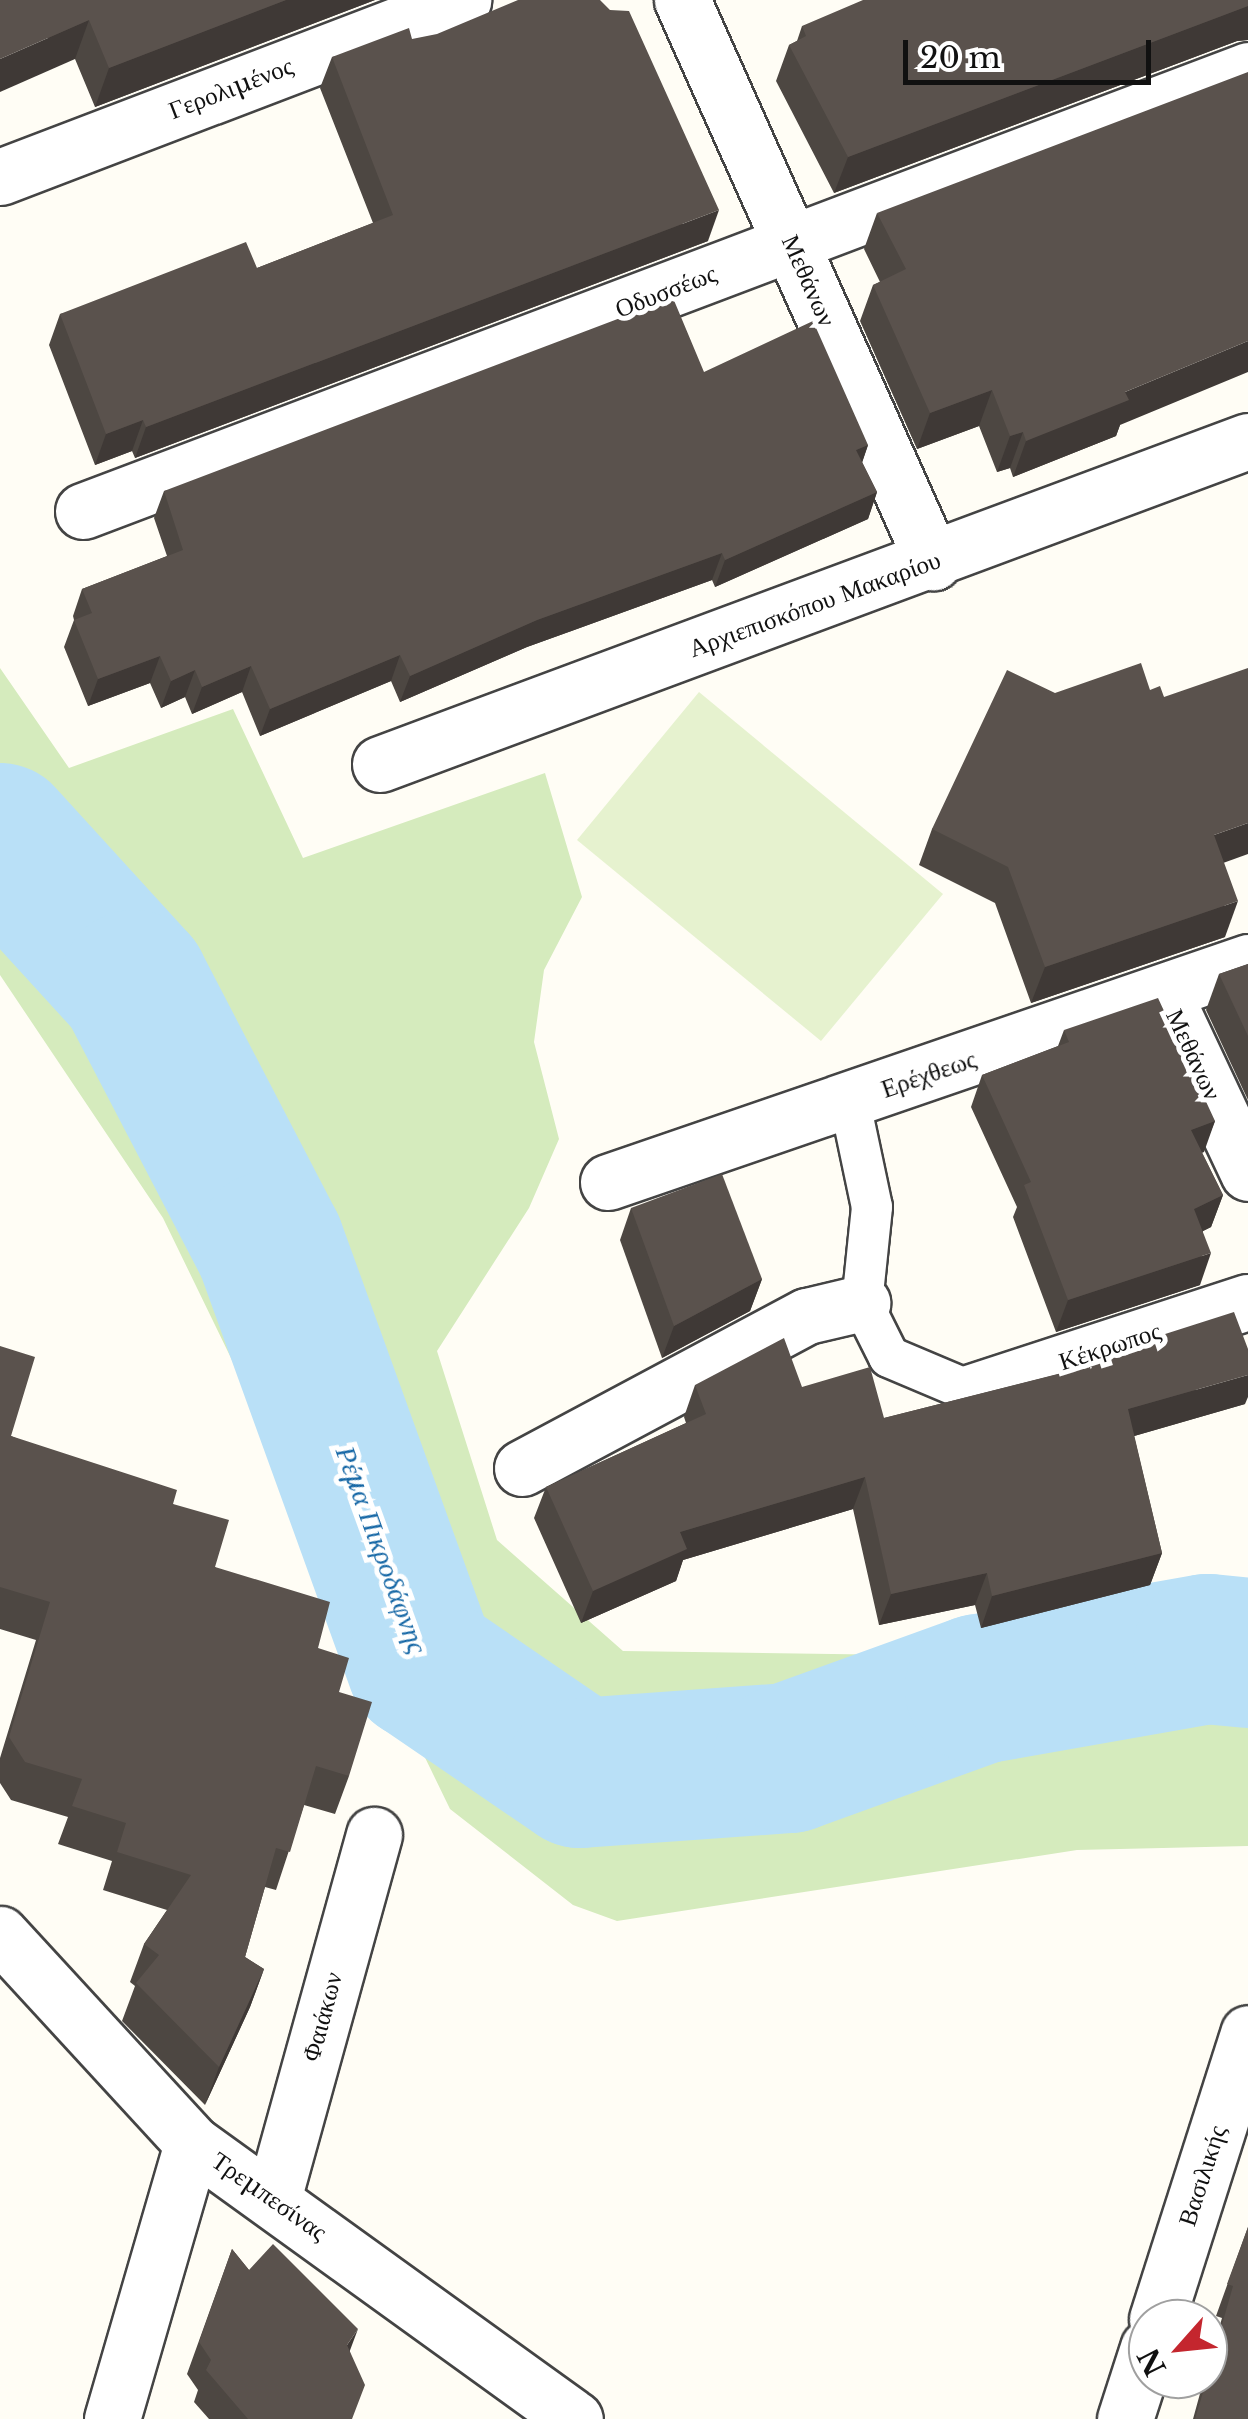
<!DOCTYPE html>
<html>
<head>
<meta charset="utf-8">
<style>
	body { margin:0 }
	#map { position:relative; width:1248px; height:2419px; overflow:hidden; background:#fffdf5; font-family:"Libre Baskerville",serif }
	div>[style] { position:absolute }
	.green>* { inset:0; background:#d5ebbd }
	.pitch>* { inset:0; background:#e6f2cf }
	.river>* { height:150px; margin:-75px; padding:0 75px; transform-origin:75px; border-radius:75px; background:#b9e0f7 }
	.roads { filter:drop-shadow(2px 0 #444) drop-shadow(-2px 0 #444) drop-shadow(0 2px #444) drop-shadow(0 -2px #444) }
	.lane>* { height:40px; margin:-20px; padding:0 20px; transform-origin:20px; border-radius:20px; background:#fff }
	.street>* { height:55px; margin:-27.5px; padding:0 27.5px; transform-origin:27.5px; border-radius:27.5px; background:#fff }
	.wall>* { inset:0; background:#4d4742 }
	.shaded-wall>* { inset:0; background:#3f3936 }
	.building>* { inset:0; background:#5a524d }
	span { translate:-50% -50%; white-space:nowrap; text-align:center; line-height:1.15; -webkit-text-stroke:10px #fff; paint-order:stroke }
	.street-label { font-size:25px; color:#111 }
	.water-label { font-size:28px; color:#1768a6; font-style:italic }
	.north { position:absolute; left:1128px; top:2299px; width:100px; height:100px; box-sizing:border-box; background:#fff; border:2px solid #a0a0a0; border-radius:50%; rotate:243deg; font-size:28px; font-weight:700; line-height:40px; text-align:center; color:#111 }
	.north::after { content:''; display:block; margin:auto; width:35px; height:45px; background:#c4262e; clip-path:polygon(50% 0,100% 100%,50% 72%,0 100%) }
	.scale { position:absolute; left:903px; top:40px; width:248px; height:45px; box-sizing:border-box; border:5px solid #111; border-top:0; padding-left:12px; font-size:30px; line-height:35px; white-space:nowrap; color:#111; -webkit-text-stroke:8px #fff; paint-order:stroke }
</style>
</head>
<body>
<div id="map">
	<div class="green">
		<div style="clip-path:polygon(0 668px,69px 768px,233px 709px,303px 858px,545px 773px,582px 897px,544px 970px,534px 1042px,559px 1139px,529px 1208px,437px 1351px,497px 1540px,623px 1651px,903px 1655px,1225px 1623px,1248px 1628px,1248px 1846px,1077px 1850px,617px 1921px,573px 1905px,450px 1809px,163px 1218px,0 975px)"></div>
	</div>
	<div class="pitch">
		<div style="clip-path:polygon(699px 692px,943px 894px,821px 1041px,577px 840px)"></div>
	</div>
	<div class="river">
		<div style="left:0;top:838px;width:199px;rotate:47.6deg"></div>
		<div style="left:134px;top:985px;width:294px;rotate:62.5deg"></div>
		<div style="left:270px;top:1246px;width:446px;rotate:70.1deg"></div>
		<div style="left:422px;top:1665px;width:191px;rotate:34.4deg"></div>
		<div style="left:580px;top:1773px;width:210px;rotate:-4.1deg"></div>
		<div style="left:789px;top:1758px;width:203px;rotate:-19.9deg"></div>
		<div style="left:980px;top:1689px;width:231px;rotate:-10deg"></div>
		<div style="left:1208px;top:1649px;width:40px;rotate:5.7deg"></div>
	</div>
	<div class="roads">
		<div class="lane">
			<div style="left:850px;top:1103px;width:106px;rotate:78.1deg"></div>
			<div style="left:872px;top:1207px;width:97px;rotate:95.9deg"></div>
			<div style="left:862px;top:1303px;width:60px;rotate:63.4deg"></div>
			<div style="left:889px;top:1357px;width:90px;rotate:22.9deg"></div>
		</div>
		<div class="street">
			<div style="left:682px;top:0;width:616px;rotate:65.93deg"></div>
			<div style="left:0;top:177px;width:496px;rotate:-20.9deg"></div>
			<div style="left:83px;top:511px;width:1246px;rotate:-20.73deg"></div>
			<div style="left:380px;top:764px;width:926px;rotate:-20.41deg"></div>
			<div style="left:1163px;top:992px;width:200px;rotate:64.8deg"></div>
			<div style="left:608px;top:1182px;width:677px;rotate:-18.97deg"></div>
			<div style="left:972px;top:1392px;width:290px;rotate:-18.1deg"></div>
			<div style="left:522px;top:1468px;width:323px;rotate:-28.1deg"></div>
			<div style="left:807px;top:1316px;width:57px;rotate:-13.3deg"></div>
			<div style="left:0;top:1934px;width:284px;rotate:47.4deg"></div>
			<div style="left:192px;top:2143px;width:472px;rotate:35.8deg"></div>
			<div style="left:273px;top:2199px;width:378px;rotate:-74.5deg"></div>
			<div style="left:1157px;top:2319px;width:300px;rotate:-72.3deg"></div>
			<div style="left:112px;top:2419px;width:287px;rotate:-73.8deg"></div>
			<div style="left:1125px;top:2419px;width:75px;rotate:-72.1deg"></div>
		</div>
	</div>
	<div class="wall">
		<div style="clip-path:polygon(0 0,375px 0,95px 107px,75px 59px)"></div>
		<div style="clip-path:polygon(1248px 0,1248px 40px,1237px 41px,834px 193px,776px 81px,789px 45px,797px 41px,802px 26px)"></div>
		<div style="clip-path:polygon(412px 39px,708px 241px,135px 458px,132px 451px,95px 465px,49px 345px,60px 314px,257px 268px,373px 223px,320px 88px,332px 57px)"></div>
		<div style="clip-path:polygon(877px 213px,1120px 425px,1116px 436px,1013px 477px,1010px 468px,997px 472px,979px 426px,917px 449px,860px 321px,873px 285px,880px 282px,864px 249px)"></div>
		<div style="clip-path:polygon(704px 372px,868px 445px,862px 462px,877px 492px,868px 519px,715px 587px,712px 580px,527px 647px,400px 702px,391px 681px,260px 736px,242px 692px,192px 714px,185px 697px,161px 708px,150px 683px,88px 706px,64px 647px,74px 620px,73px 616px,82px 589px,167px 556px,154px 518px,164px 491px)"></div>
		<div style="clip-path:polygon(1150px 690px,1164px 697px,1224px 863px,1225px 937px,1031px 1003px,995px 903px,919px 865px,932px 829px,1055px 693px)"></div>
		<div style="clip-path:polygon(1248px 964px,1248px 1100px,1206px 1010px,1219px 974px)"></div>
		<div style="clip-path:polygon(1064px 1030px,1215px 1121px,1202px 1153px,1223px 1195px,1211px 1227px,1203px 1231px,1200px 1285px,1056px 1332px,1013px 1217px,1017px 1207px,971px 1107px,982px 1075px,1058px 1046px)"></div>
		<div style="clip-path:polygon(631px 1208px,762px 1279px,750px 1311px,662px 1358px,620px 1240px)"></div>
		<div style="clip-path:polygon(0 1346px,11px 1436px,173px 1504px,215px 1567px,318px 1648px,339px 1692px,349px 1776px,335px 1814px,304px 1805px,276px 1890px,265px 1887px,245px 1957px,264px 1969px,250px 2007px,205px 2105px,122px 2021px,135px 1986px,130px 1982px,144px 1944px,167px 1910px,103px 1890px,112px 1861px,58px 1844px,68px 1817px,11px 1800px,0 1783px,0 1758px,36px 1640px,0 1629px)"></div>
		<div style="clip-path:polygon(1090px 1358px,1245px 1404px,1134px 1436px,1162px 1553px,1150px 1585px,981px 1628px,975px 1605px,879px 1625px,853px 1509px,683px 1560px,676px 1581px,581px 1623px,534px 1518px,546px 1487px,686px 1423px,684px 1417px,695px 1385px,802px 1387px,884px 1418px,1087px 1367px)"></div>
		<div style="clip-path:polygon(1248px 2227px,1248px 2419px,1193px 2419px,1204px 2379px,1208px 2379px,1208px 2366px,1222px 2318px,1216px 2316px)"></div>
		<div style="clip-path:polygon(232px 2249px,249px 2270px,350px 2351px,352px 2419px,209px 2419px,194px 2402px,198px 2390px,187px 2374px)"></div>
	</div>
	<div class="shaded-wall">
		<div style="clip-path:polygon(286px 0,375px 0,95px 107px,109px 68px)"></div>
		<div style="clip-path:polygon(1248px 6px,1248px 40px,1237px 41px,834px 193px,848px 157px)"></div>
		<div style="clip-path:polygon(89px 20px,75px 59px,0 92px,0 59px)"></div>
		<div style="clip-path:polygon(719px 210px,708px 241px,135px 458px,146px 427px)"></div>
		<div style="clip-path:polygon(1248px 341px,1248px 372px,1120px 425px,1116px 436px,1013px 477px,1026px 441px,1125px 392px)"></div>
		<div style="clip-path:polygon(992px 390px,979px 426px,917px 449px,930px 413px)"></div>
		<div style="clip-path:polygon(143px 420px,132px 451px,95px 465px,106px 434px)"></div>
		<div style="clip-path:polygon(1023px 432px,1010px 468px,997px 472px,1010px 436px)"></div>
		<div style="clip-path:polygon(868px 445px,859px 472px,856px 450px)"></div>
		<div style="clip-path:polygon(877px 492px,868px 519px,715px 587px,725px 560px)"></div>
		<div style="clip-path:polygon(722px 553px,712px 580px,527px 647px,400px 702px,410px 676px,537px 620px)"></div>
		<div style="clip-path:polygon(400px 655px,391px 681px,260px 736px,270px 709px)"></div>
		<div style="clip-path:polygon(160px 656px,150px 683px,88px 706px,98px 679px)"></div>
		<div style="clip-path:polygon(251px 666px,242px 692px,192px 714px,202px 687px)"></div>
		<div style="clip-path:polygon(195px 670px,185px 697px,161px 708px,171px 681px)"></div>
		<div style="clip-path:polygon(1248px 823px,1248px 854px,1201px 871px,1214px 835px)"></div>
		<div style="clip-path:polygon(1238px 901px,1225px 937px,1031px 1003px,1045px 967px)"></div>
		<div style="clip-path:polygon(1215px 1121px,1204px 1152px,1180px 1162px,1191px 1130px)"></div>
		<div style="clip-path:polygon(1223px 1195px,1211px 1227px,1183px 1241px,1194px 1209px)"></div>
		<div style="clip-path:polygon(1211px 1253px,1200px 1285px,1056px 1332px,1068px 1300px)"></div>
		<div style="clip-path:polygon(762px 1279px,750px 1311px,662px 1358px,674px 1326px)"></div>
		<div style="clip-path:polygon(1248px 1375px,1248px 1397px,1245px 1404px,1117px 1441px,1128px 1409px)"></div>
		<div style="clip-path:polygon(865px 1477px,853px 1509px,683px 1560px,676px 1581px,581px 1623px,593px 1591px,680px 1532px)"></div>
		<div style="clip-path:polygon(1162px 1553px,1150px 1585px,981px 1628px,992px 1596px)"></div>
		<div style="clip-path:polygon(987px 1573px,975px 1605px,879px 1625px,891px 1594px)"></div>
		<div style="clip-path:polygon(264px 1969px,250px 2007px,205px 2105px,219px 2067px)"></div>
		<div style="clip-path:polygon(358px 2329px,346px 2361px,347px 2345px)"></div>
	</div>
	<div class="building">
		<div style="clip-path:polygon(0 0,286px 0,109px 68px,89px 20px,0 59px)"></div>
		<div style="clip-path:polygon(518px 0,600px 0,610px 10px,629px 11px,719px 210px,146px 427px,143px 420px,106px 434px,60px 314px,246px 242px,257px 268px,393px 215px,332px 57px,409px 28px,412px 39px,437px 34px)"></div>
		<div style="clip-path:polygon(863px 0,1248px 0,1248px 6px,848px 157px,789px 45px,806px 36px,802px 26px)"></div>
		<div style="clip-path:polygon(1248px 72px,1248px 341px,1125px 392px,1129px 400px,1026px 441px,1023px 432px,1010px 436px,992px 390px,930px 413px,873px 285px,906px 269px,877px 213px)"></div>
		<div style="clip-path:polygon(673px 298px,704px 372px,813px 321px,868px 445px,856px 450px,877px 492px,725px 560px,722px 553px,537px 620px,410px 676px,400px 655px,270px 709px,251px 666px,202px 687px,195px 670px,171px 681px,160px 656px,98px 679px,74px 620px,92px 613px,82px 589px,183px 550px,164px 491px)"></div>
		<div style="clip-path:polygon(1141px 663px,1150px 690px,1160px 686px,1164px 697px,1248px 668px,1248px 823px,1214px 835px,1238px 901px,1045px 967px,1008px 867px,932px 829px,1007px 670px,1055px 693px)"></div>
		<div style="clip-path:polygon(1248px 964px,1248px 1036px,1219px 974px)"></div>
		<div style="clip-path:polygon(1158px 998px,1215px 1121px,1191px 1130px,1223px 1195px,1194px 1209px,1211px 1253px,1068px 1300px,1024px 1185px,1031px 1182px,982px 1075px,1069px 1042px,1064px 1030px)"></div>
		<div style="clip-path:polygon(722px 1174px,762px 1279px,674px 1326px,631px 1208px)"></div>
		<div style="clip-path:polygon(1234px 1312px,1248px 1349px,1248px 1375px,1128px 1409px,1162px 1553px,992px 1596px,987px 1573px,891px 1594px,865px 1477px,680px 1532px,687px 1549px,593px 1591px,546px 1487px,706px 1414px,695px 1385px,784px 1338px,802px 1387px,870px 1367px,884px 1418px,1093px 1365px,1090px 1358px)"></div>
		<div style="clip-path:polygon(0 1346px,35px 1357px,11px 1436px,177px 1490px,173px 1504px,229px 1520px,215px 1567px,330px 1602px,318px 1648px,349px 1658px,339px 1692px,372px 1702px,349px 1776px,316px 1766px,290px 1852px,276px 1848px,245px 1957px,264px 1969px,219px 2067px,136px 1983px,159px 1955px,144px 1944px,191px 1875px,117px 1852px,126px 1823px,72px 1806px,82px 1779px,25px 1762px,9px 1737px,50px 1602px,0 1587px)"></div>
		<div style="clip-path:polygon(1248px 2227px,1248px 2419px,1195px 2419px,1207px 2379px,1208px 2379px,1208px 2374px,1233px 2286px,1227px 2284px)"></div>
		<div style="clip-path:polygon(273px 2244px,358px 2329px,347px 2345px,365px 2385px,352px 2419px,248px 2419px,206px 2370px,211px 2360px,199px 2342px,232px 2249px,249px 2270px)"></div>
	</div>
	<div class="street-label">
		<span style="left:231px;top:89px;rotate:-21deg">Γερολιμένος</span>
		<span style="left:808px;top:281px;rotate:66deg">Μεθάνων</span>
		<span style="left:666px;top:292px;rotate:-21deg">Οδυσσέως</span>
		<span style="left:815px;top:605px;rotate:-20deg">Αρχιεπισκόπου Μακαρίου</span>
		<span style="left:1193px;top:1055px;rotate:65deg">Μεθάνων</span>
		<span style="left:929px;top:1075px;rotate:-19deg">Ερέχθεως</span>
		<span style="left:1110px;top:1347px;rotate:-18deg">Κέκρωπος</span>
		<span style="left:323px;top:2017px;rotate:-75deg">Φαιάκων</span>
		<span style="left:1203px;top:2176px;rotate:-72deg">Βασιλικής</span>
		<span style="left:269px;top:2197px;rotate:35deg">Τρεμπεσίνας</span>
	</div>
	<div class="water-label">
		<span style="left:381px;top:1550px;rotate:70deg">Ρέμα Πικροδάφνης</span>
	</div>
	<div class="north">N</div>
	<div class="scale">20 m</div>
</div>
</body>
</html>
